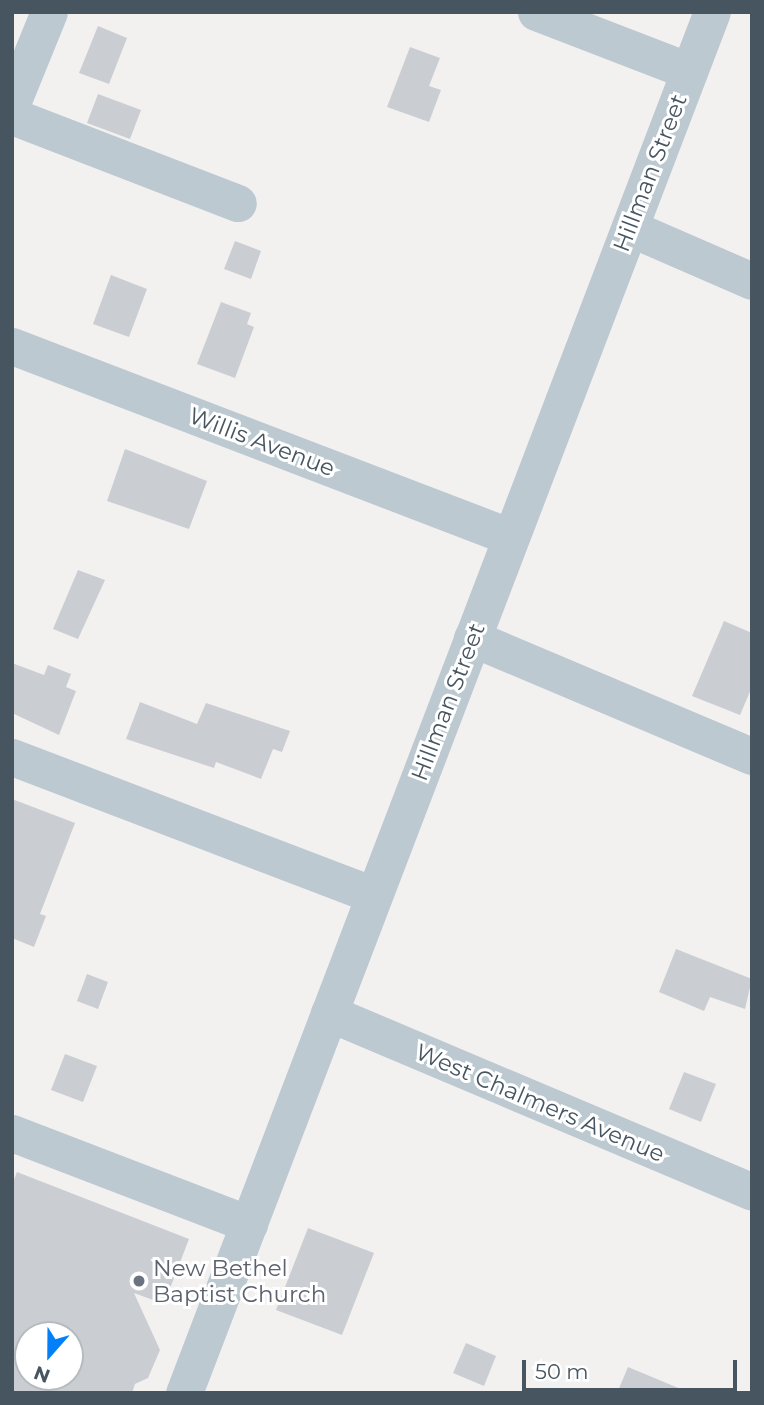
<!DOCTYPE html>
<html>
<head>
<meta charset="utf-8">
<style>
	body { margin:0 }
	#map { position:relative; width:764px; height:1405px; overflow:hidden; background:#f3f0f0; font-family:Montserrat,sans-serif }
	div>[style] { position:absolute }
	.building>* { inset:0; background:#caced3 }
	.minor>* { height:37px; margin:-18.5px; padding:0 18.5px; transform-origin:18.5px; border-radius:18.5px; background:#bcc9d1 }
	.dots>* { width:19px; height:19px; translate:-50% -50%; box-sizing:border-box; border:4px solid #fff; border-radius:50% }
	span { translate:-50% -50%; white-space:nowrap; text-align:center; line-height:1.15; -webkit-text-stroke:6px #fff; paint-order:stroke }
	.street-label { font-size:23px; color:#465560 }
	.worship-label { font-size:23px; color:#5b616d }
	.left { translate:0 -50%; text-align:left }
	.frame { position:absolute; inset:0; border:14px solid #465560; pointer-events:none }
	.north { position:absolute; left:14px; top:1321px; width:70px; height:70px; box-sizing:border-box; background:#fff; border:2px solid #b5bbbf; border-radius:50%; rotate:201deg; font-size:19px; font-weight:700; line-height:28px; text-align:center; color:#465560 }
	.north::after { content:''; display:block; margin:auto; width:24px; height:32px; background:#037ffa; clip-path:polygon(50% 0,100% 100%,50% 72%,0 100%) }
	.scale { position:absolute; left:522px; top:1360px; width:215px; height:32px; box-sizing:border-box; border:4px solid #465560; border-top:0; padding-left:9px; font-size:21px; line-height:24px; white-space:nowrap; color:#465560; -webkit-text-stroke:5px #fff; paint-order:stroke }
</style>
</head>
<body>
<div id="map">
	<div class="building">
		<div style="clip-path:polygon(98px 26px,127px 38px,109px 84px,79px 73px)"></div>
		<div style="clip-path:polygon(410px 47px,440px 58px,429px 86px,441px 90px,429px 122px,387px 107px)"></div>
		<div style="clip-path:polygon(98px 94px,141px 110px,130px 139px,87px 123px)"></div>
		<div style="clip-path:polygon(235px 241px,261px 251px,251px 279px,224px 269px)"></div>
		<div style="clip-path:polygon(111px 275px,147px 289px,129px 337px,93px 324px)"></div>
		<div style="clip-path:polygon(221px 302px,251px 313px,247px 324px,254px 327px,235px 378px,197px 364px)"></div>
		<div style="clip-path:polygon(125px 449px,207px 481px,189px 529px,107px 501px)"></div>
		<div style="clip-path:polygon(78px 570px,105px 580px,78px 639px,53px 629px)"></div>
		<div style="clip-path:polygon(724px 621px,752px 633px,752px 687px,740px 715px,692px 696px)"></div>
		<div style="clip-path:polygon(12px 663px,44px 675px,48px 665px,71px 674px,66px 687px,76px 691px,59px 735px,12px 713px)"></div>
		<div style="clip-path:polygon(140px 702px,197px 724px,206px 703px,290px 731px,282px 752px,273px 749px,261px 779px,216px 762px,214px 768px,126px 739px)"></div>
		<div style="clip-path:polygon(12px 799px,75px 823px,40px 914px,46px 916px,34px 947px,12px 938px)"></div>
		<div style="clip-path:polygon(676px 949px,752px 979px,745px 1009px,710px 997px,704px 1011px,659px 992px)"></div>
		<div style="clip-path:polygon(87px 974px,108px 982px,98px 1009px,77px 1001px)"></div>
		<div style="clip-path:polygon(65px 1054px,97px 1066px,83px 1102px,51px 1090px)"></div>
		<div style="clip-path:polygon(684px 1072px,716px 1084px,701px 1122px,669px 1109px)"></div>
		<div style="clip-path:polygon(evenodd,17px 1172px,189px 1239px,164px 1304px,134px 1293px,160px 1350px,148px 1378px,135px 1384px,132px 1393px,12px 1393px,12px 1185px,17px 1172px,28px 1335px,70px 1335px,70px 1377px,28px 1377px,28px 1335px)"></div>
		<div style="clip-path:polygon(308px 1228px,374px 1253px,342px 1335px,276px 1310px)"></div>
		<div style="clip-path:polygon(466px 1343px,496px 1356px,484px 1386px,453px 1373px)"></div>
		<div style="clip-path:polygon(628px 1367px,688px 1392px,688px 1393px,617px 1393px)"></div>
	</div>
	<div class="minor">
		<div style="left:536px;top:12px;width:164px;rotate:21.1deg"></div>
		<div style="left:12px;top:103px;width:98px;rotate:-67.9deg"></div>
		<div style="left:12px;top:116px;width:242px;rotate:21.1deg"></div>
		<div style="left:630px;top:228px;width:133px;rotate:23.5deg"></div>
		<div style="left:12px;top:346px;width:534px;rotate:20.95deg"></div>
		<div style="left:472px;top:638px;width:304px;rotate:22.9deg"></div>
		<div style="left:12px;top:757px;width:387px;rotate:20.9deg"></div>
		<div style="left:329px;top:1013px;width:459px;rotate:22.9deg"></div>
		<div style="left:12px;top:1133px;width:254px;rotate:21deg"></div>
		<div style="left:184px;top:1393px;width:1478px;rotate:-69.08deg"></div>
	</div>
	<div class="dots">
		<div style="left:139px;top:1281px;background:#6b7280"></div>
	</div>
	<div class="street-label">
		<span style="left:650px;top:173px;rotate:-69deg">Hillman Street</span>
		<span style="left:262px;top:442px;rotate:21deg">Willis Avenue</span>
		<span style="left:448px;top:702px;rotate:-69deg">Hillman Street</span>
		<span style="left:540px;top:1103px;rotate:23deg">West Chalmers Avenue</span>
	</div>
	<div class="worship-label">
		<span class="left" style="left:153px;top:1281px">New Bethel<br>Baptist Church</span>
	</div>
	<div class="frame"></div>
	<div class="north">N</div>
	<div class="scale">50 m</div>
</div>
</body>
</html>
